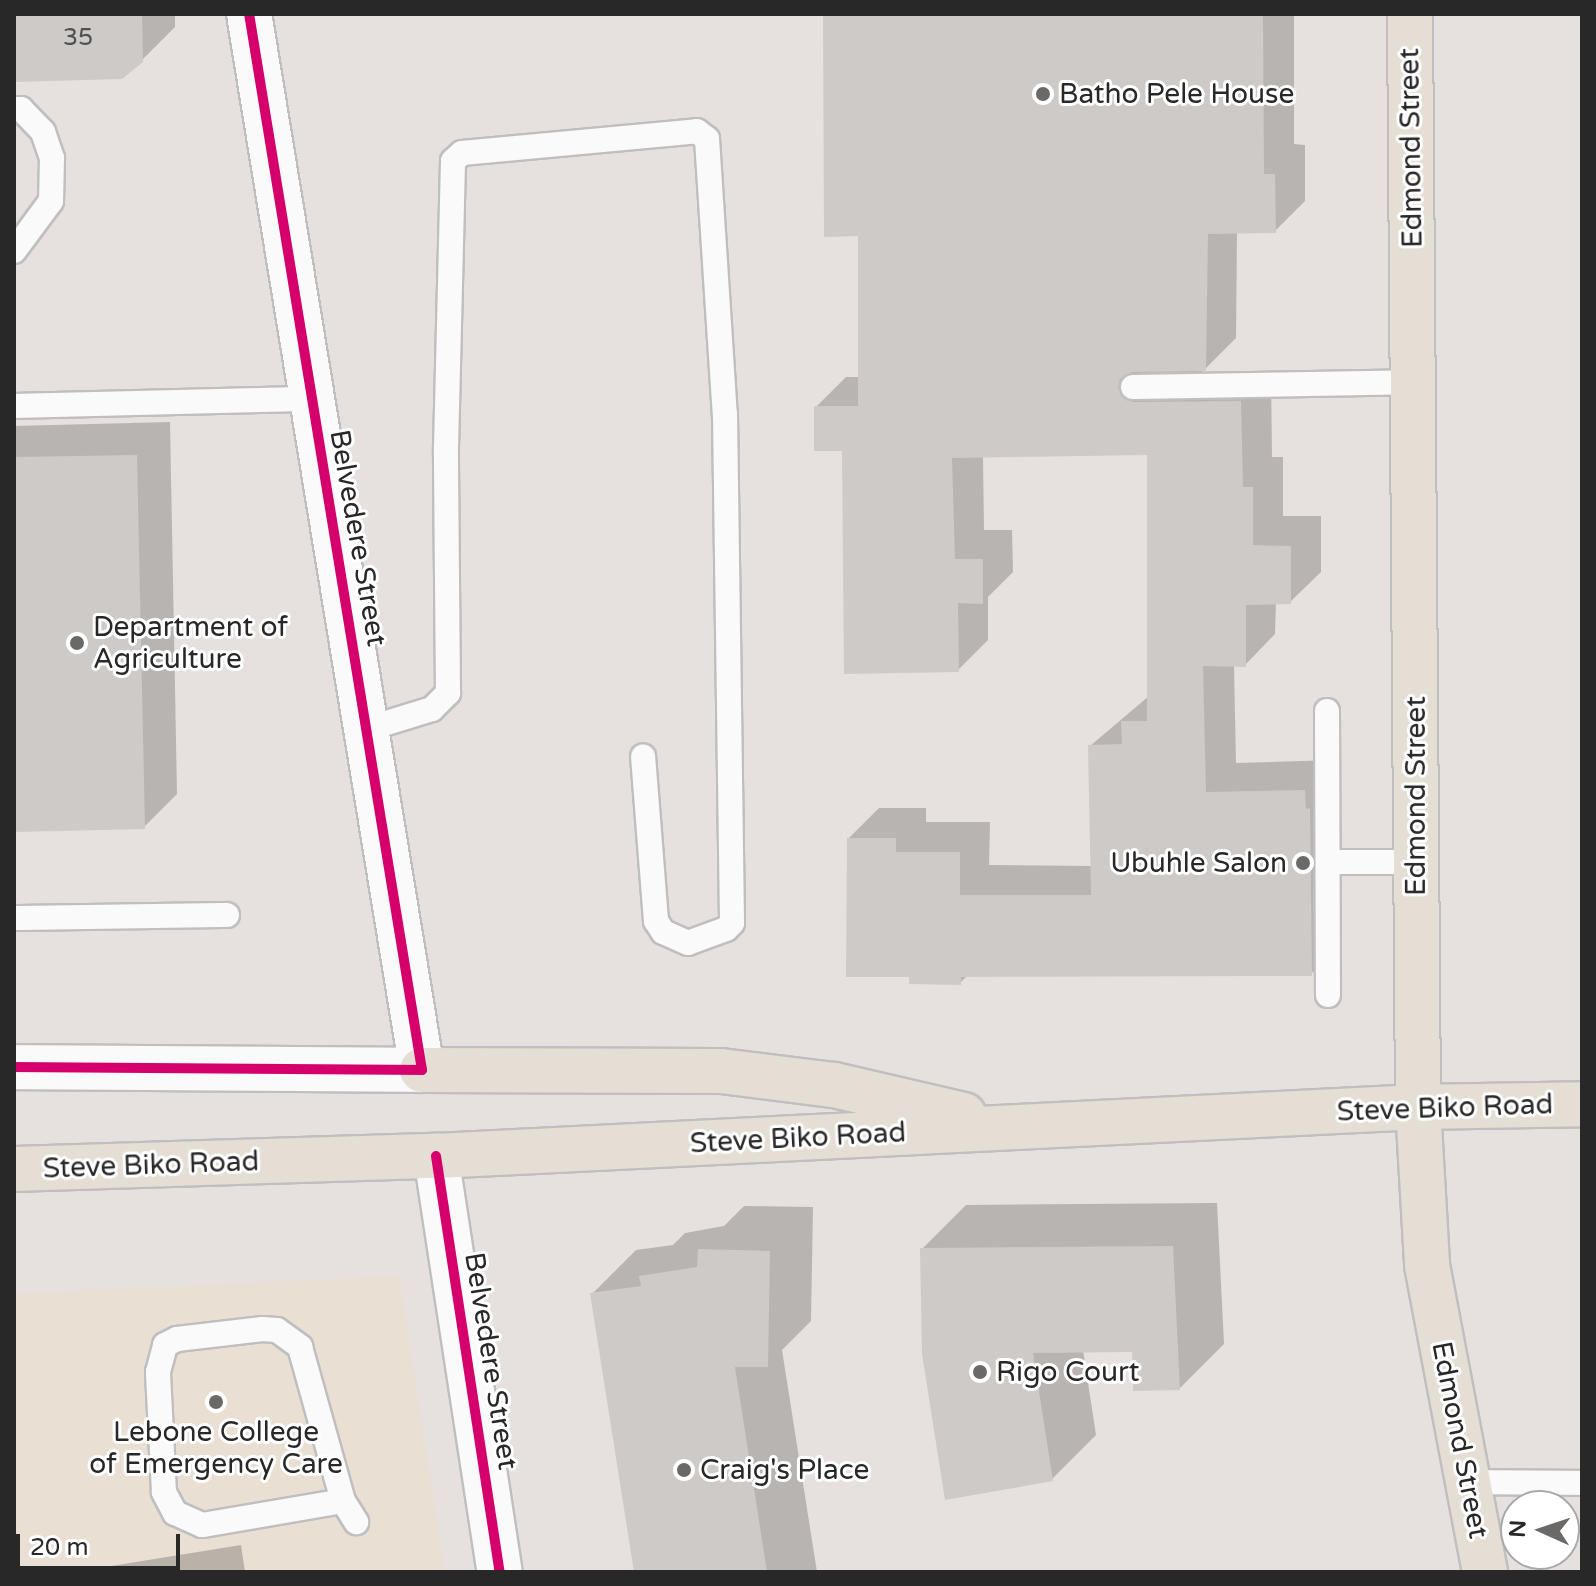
<!DOCTYPE html>
<html>
<head>
<meta charset="utf-8">
<style>
	body { margin:0 }
	#map { position:relative; width:1596px; height:1586px; overflow:hidden; background:#e6e1de; font-family:"Varela Round",sans-serif }
	div>[style] { position:absolute }
	.education>* { inset:0; background:#e9dfd3 }
	.shadow>* { inset:0; background:#0003 }
	.building>* { inset:0; background:#cdcac8 }
	.roads { filter:drop-shadow(2px 0 #c0bebf) drop-shadow(-2px 0 #c0bebf) drop-shadow(0 2px #c0bebf) drop-shadow(0 -2px #c0bebf) }
	.lane>* { height:24px; margin:-12px; padding:0 12px; transform-origin:12px; border-radius:12px; background:#fbfafa }
	.street>* { height:44px; margin:-22px; padding:0 22px; transform-origin:22px; border-radius:22px; background:#fbfafa }
	.primary>* { height:44px; margin:-22px; padding:0 22px; transform-origin:22px; border-radius:22px; background:#e4ded4 }
	.cycleway>* { height:10px; margin:-5px; padding:0 5px; transform-origin:5px; border-radius:5px; background:#d6006c }
	.dots>* { width:22px; height:22px; translate:-50% -50%; box-sizing:border-box; border:4px solid #fff; border-radius:50% }
	span { translate:-50% -50%; white-space:nowrap; text-align:center; line-height:1.15; -webkit-text-stroke:6px #fff; paint-order:stroke }
	.number-label { font-size:24px; color:#525151 }
	.number-label span { -webkit-text-stroke-width:0 }
	.poi-label { font-size:28px; color:#282828 }
	.left { translate:0 -50%; text-align:left }
	.right { translate:-100% -50%; text-align:right }
	.street-label { font-size:28px; color:#282828 }
	.frame { position:absolute; inset:0; border:16px solid #282828; pointer-events:none }
	.north { position:absolute; left:1500px; top:1490px; width:80px; height:80px; box-sizing:border-box; background:#fff; border:2px solid #a9a9a9; border-radius:50%; rotate:273deg; font-size:22px; font-weight:700; line-height:32px; text-align:center; color:#282828 }
	.north::after { content:''; display:block; margin:auto; width:28px; height:36px; background:#6a6968; clip-path:polygon(50% 0,100% 100%,50% 72%,0 100%) }
	.scale { position:absolute; left:16px; top:1534px; width:164px; height:36px; box-sizing:border-box; border:4px solid #282828; border-top:0; padding-left:10px; font-size:24px; line-height:28px; white-space:nowrap; color:#282828; -webkit-text-stroke:6px #fff; paint-order:stroke }
</style>
</head>
<body>
<div id="map">
	<div class="education">
		<div style="clip-path:polygon(399px 1276px,445px 1572px,14px 1572px,14px 1294px)"></div>
	</div>
	<div class="shadow">
		<div style="clip-path:polygon(14px 14px,175px 14px,175px 27px,142px 60px,14px 80px)"></div>
		<div style="clip-path:polygon(825px 14px,1294px 14px,1294px 144px,1305px 145px,1305px 201px,1275px 231px,1237px 231px,1236px 338px,1202px 372px,1271px 371px,1272px 457px,1283px 457px,1283px 516px,1321px 516px,1321px 572px,1290px 602px,1276px 602px,1275px 634px,1245px 665px,1234px 665px,1236px 763px,1335px 760px,1336px 779px,1340px 779px,1341px 944px,1311px 974px,968px 975px,960px 983px,911px 975px,849px 838px,879px 808px,926px 808px,926px 822px,990px 822px,989px 865px,1092px 866px,1090px 746px,1149px 696px,1149px 453px,983px 455px,984px 530px,1012px 530px,1013px 572px,988px 597px,988px 640px,958px 670px,844px 449px,816px 407px,846px 377px,860px 377px,860px 234px)"></div>
		<div style="clip-path:polygon(170px 422px,177px 794px,144px 827px,14px 830px,14px 426px)"></div>
		<div style="clip-path:polygon(1217px 1203px,1224px 1344px,1180px 1388px,1134px 1350px,1083px 1350px,1096px 1435px,1052px 1479px,922px 1249px,966px 1205px)"></div>
		<div style="clip-path:polygon(744px 1206px,813px 1207px,811px 1321px,782px 1350px,817px 1572px,636px 1572px,592px 1294px,636px 1250px,673px 1245px,685px 1233px,724px 1226px)"></div>
		<div style="clip-path:polygon(241px 1545px,245px 1572px,74px 1572px)"></div>
	</div>
	<div class="building">
		<div style="clip-path:polygon(14px 14px,142px 14px,143px 62px,122px 79px,14px 82px)"></div>
		<div style="clip-path:polygon(823px 14px,1263px 14px,1264px 174px,1275px 174px,1276px 233px,1208px 234px,1206px 371px,1132px 372px,1120px 379px,1118px 388px,1133px 402px,1241px 401px,1243px 487px,1253px 487px,1253px 545px,1291px 546px,1291px 604px,1246px 605px,1246px 667px,1203px 666px,1206px 792px,1305px 790px,1306px 809px,1310px 808px,1312px 976px,961px 977px,961px 985px,909px 984px,909px 977px,846px 977px,847px 838px,896px 838px,896px 852px,960px 852px,960px 895px,1091px 895px,1088px 745px,1122px 744px,1121px 721px,1147px 721px,1147px 455px,952px 458px,955px 559px,983px 559px,983px 604px,958px 603px,959px 672px,844px 674px,842px 451px,814px 451px,814px 406px,858px 406px,858px 236px,824px 237px)"></div>
		<div style="clip-path:polygon(137px 455px,145px 829px,14px 832px,14px 457px)"></div>
		<div style="clip-path:polygon(1173px 1246px,1180px 1390px,1133px 1391px,1132px 1352px,1033px 1353px,1053px 1481px,945px 1500px,922px 1354px,920px 1248px)"></div>
		<div style="clip-path:polygon(698px 1249px,770px 1251px,768px 1367px,735px 1367px,767px 1572px,634px 1572px,590px 1293px,641px 1286px,639px 1276px,697px 1267px)"></div>
	</div>
	<div class="roads">
		<div class="lane">
			<div style="left:14px;top:109px;width:7px"></div>
			<div style="left:21px;top:109px;width:32px;rotate:46deg"></div>
			<div style="left:43px;top:132px;width:28px;rotate:71deg"></div>
			<div style="left:52px;top:158px;width:43px;rotate:91.3deg"></div>
			<div style="left:51px;top:201px;width:62px;rotate:126.5deg"></div>
			<div style="left:1133px;top:387px;width:280px;rotate:-1deg"></div>
			<div style="left:14px;top:406px;width:296px;rotate:-1.4deg"></div>
			<div style="left:1327px;top:711px;width:284px;rotate:89.8deg"></div>
			<div style="left:367px;top:729px;width:68px;rotate:-17.1deg"></div>
			<div style="left:432px;top:709px;width:23px;rotate:-45deg"></div>
			<div style="left:448px;top:693px;width:245px;rotate:-90.5deg"></div>
			<div style="left:446px;top:448px;width:287px;rotate:-88.6deg"></div>
			<div style="left:453px;top:161px;width:12px;rotate:-42deg"></div>
			<div style="left:462px;top:153px;width:236px;rotate:-5.3deg"></div>
			<div style="left:697px;top:131px;width:13px;rotate:39deg"></div>
			<div style="left:707px;top:139px;width:276px;rotate:86.3deg"></div>
			<div style="left:725px;top:414px;width:509px;rotate:89.21deg"></div>
			<div style="left:732px;top:923px;width:8px;rotate:135deg"></div>
			<div style="left:726px;top:929px;width:40px;rotate:159.8deg"></div>
			<div style="left:688px;top:943px;width:27px;rotate:-156deg"></div>
			<div style="left:663px;top:932px;width:13px;rotate:-122deg"></div>
			<div style="left:656px;top:921px;width:165px;rotate:-94.5deg"></div>
			<div style="left:1328px;top:862px;width:88px"></div>
			<div style="left:14px;top:918px;width:213px;rotate:-0.8deg"></div>
			<div style="left:1468px;top:1482px;width:114px;rotate:0.5deg"></div>
			<div style="left:343px;top:1501px;width:143px;rotate:170.3deg"></div>
			<div style="left:202px;top:1525px;width:30px;rotate:-156deg"></div>
			<div style="left:175px;top:1513px;width:24px;rotate:-118deg"></div>
			<div style="left:164px;top:1492px;width:120px;rotate:-92.9deg"></div>
			<div style="left:158px;top:1372px;width:28px;rotate:-75deg"></div>
			<div style="left:165px;top:1345px;width:13px;rotate:-27deg"></div>
			<div style="left:177px;top:1339px;width:86px;rotate:-6.7deg"></div>
			<div style="left:262px;top:1329px;width:15px;rotate:4deg"></div>
			<div style="left:277px;top:1330px;width:29px;rotate:36deg"></div>
			<div style="left:300px;top:1347px;width:160px;rotate:74.4deg"></div>
			<div style="left:343px;top:1501px;width:25px;rotate:58deg"></div>
		</div>
		<div class="street">
			<div style="left:14px;top:1067px;width:408px;rotate:0.4deg"></div>
			<div style="left:422px;top:1070px;width:1070px;rotate:-99.3deg"></div>
			<div style="left:436px;top:1156px;width:421px;rotate:81.3deg"></div>
		</div>
		<div class="primary">
			<div style="left:1410px;top:14px;width:1093px;rotate:89.58deg"></div>
			<div style="left:1418px;top:1107px;width:158px;rotate:86.7deg"></div>
			<div style="left:1427px;top:1265px;width:312px;rotate:79.3deg"></div>
			<div style="left:422px;top:1070px;width:299px;rotate:0.2deg"></div>
			<div style="left:721px;top:1071px;width:114px;rotate:7.1deg"></div>
			<div style="left:834px;top:1085px;width:133px;rotate:13deg"></div>
			<div style="left:14px;top:1169px;width:422px;rotate:-1.8deg"></div>
			<div style="left:436px;top:1156px;width:983px;rotate:-2.86deg"></div>
			<div style="left:1418px;top:1107px;width:164px;rotate:-1deg"></div>
		</div>
	</div>
	<div class="cycleway">
		<div style="left:14px;top:1067px;width:408px;rotate:0.4deg"></div>
		<div style="left:422px;top:1070px;width:1070px;rotate:-99.3deg"></div>
		<div style="left:436px;top:1156px;width:421px;rotate:81.3deg"></div>
	</div>
	<div class="dots">
		<div style="left:1043px;top:94px;background:#6a6968"></div>
		<div style="left:77px;top:643px;background:#6a6968"></div>
		<div style="left:1303px;top:863px;background:#6a6968"></div>
		<div style="left:980px;top:1372px;background:#6a6968"></div>
		<div style="left:216px;top:1402px;background:#6a6968"></div>
		<div style="left:684px;top:1470px;background:#6a6968"></div>
	</div>
	<div class="number-label">
		<span style="left:78px;top:38px">35</span>
	</div>
	<div class="poi-label">
		<span class="left" style="left:1059px;top:94px">Batho Pele House</span>
		<span class="left" style="left:93px;top:643px">Department of<br>Agriculture</span>
		<span class="right" style="left:1287px;top:863px">Ubuhle Salon</span>
		<span class="left" style="left:996px;top:1372px">Rigo Court</span>
		<span style="left:216px;top:1448px">Lebone College<br>of Emergency Care</span>
		<span class="left" style="left:700px;top:1470px">Craig's Place</span>
	</div>
	<div class="street-label">
		<span style="left:1411px;top:148px;rotate:-91deg">Edmond Street</span>
		<span style="left:358px;top:538px;rotate:80deg">Belvedere Street</span>
		<span style="left:1416px;top:796px;rotate:-90deg">Edmond Street</span>
		<span style="left:1445px;top:1108px;rotate:-2deg">Steve Biko Road</span>
		<span style="left:798px;top:1138px;rotate:-3deg">Steve Biko Road</span>
		<span style="left:151px;top:1165px;rotate:-2deg">Steve Biko Road</span>
		<span style="left:491px;top:1361px;rotate:81deg">Belvedere Street</span>
		<span style="left:1460px;top:1440px;rotate:79deg">Edmond Street</span>
	</div>
	<div class="frame"></div>
	<div class="north">N</div>
	<div class="scale">20 m</div>
</div>
</body>
</html>
